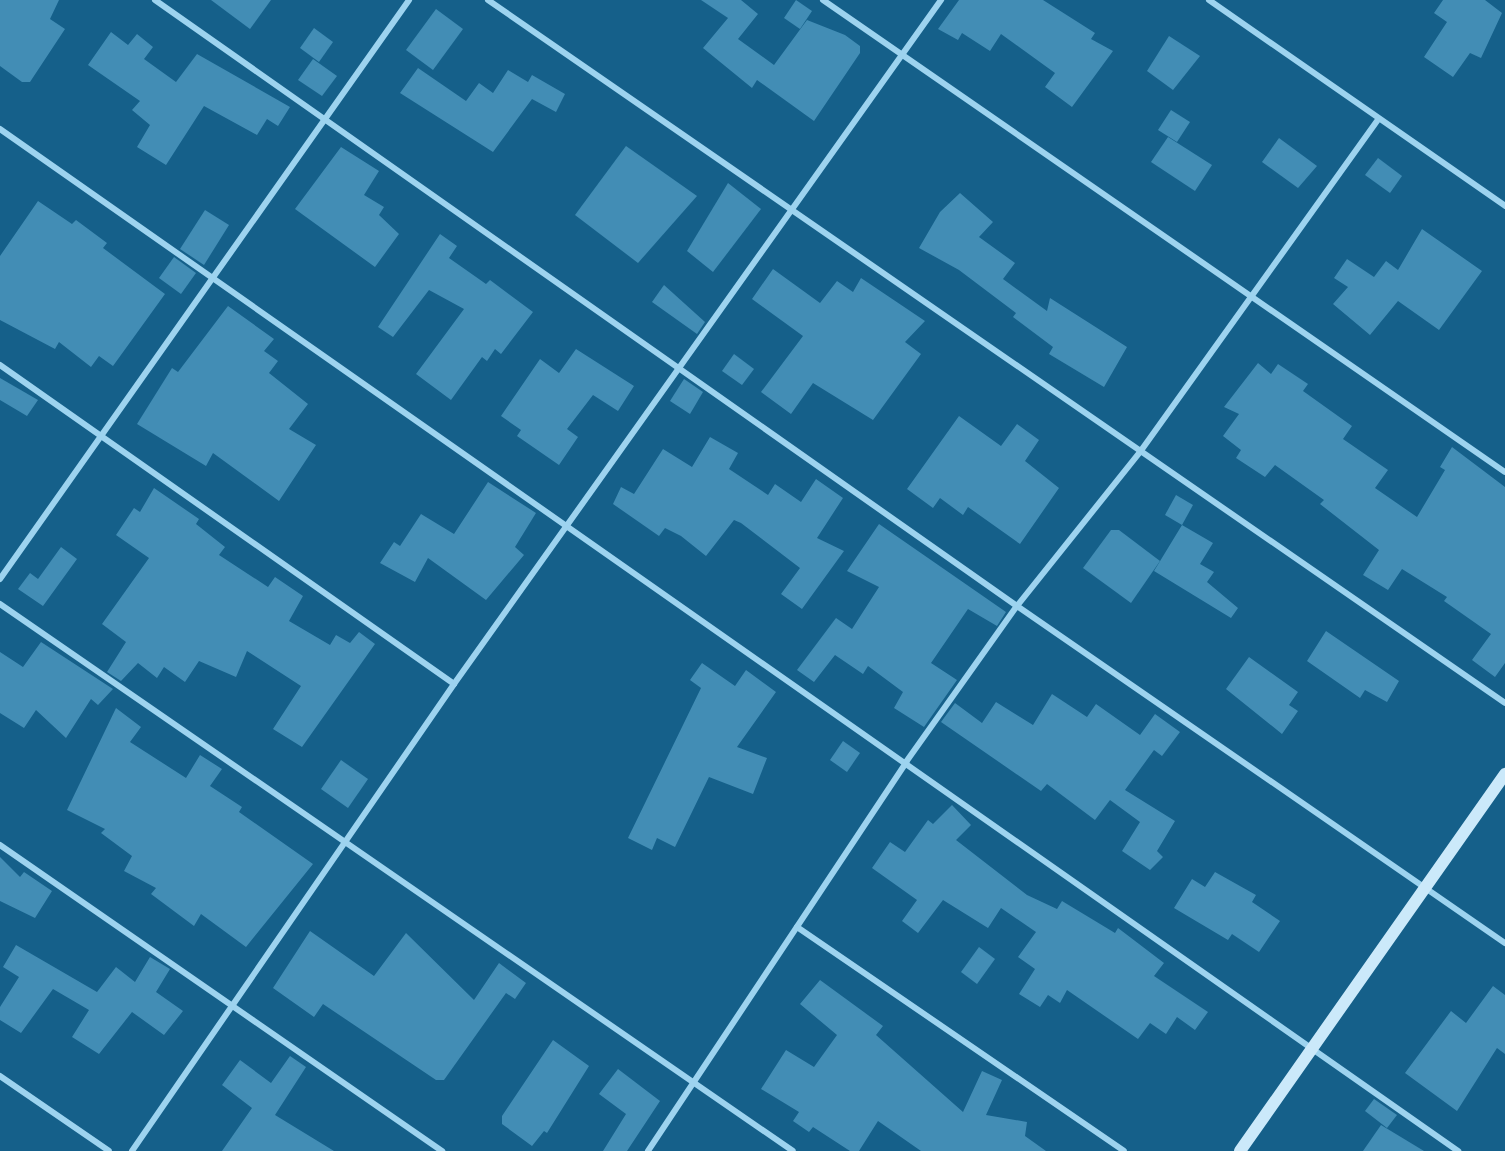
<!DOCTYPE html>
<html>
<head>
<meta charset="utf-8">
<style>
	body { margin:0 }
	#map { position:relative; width:1505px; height:1151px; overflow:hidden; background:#15608a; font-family:"Nunito Sans",sans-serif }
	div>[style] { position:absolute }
	.building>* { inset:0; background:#428db5 }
	.street>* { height:6px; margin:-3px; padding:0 3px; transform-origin:3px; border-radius:3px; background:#9dd3ef }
	.secondary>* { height:12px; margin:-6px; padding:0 6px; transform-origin:6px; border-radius:6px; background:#cbe9fa }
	span { translate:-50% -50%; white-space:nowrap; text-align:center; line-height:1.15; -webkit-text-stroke:4.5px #15608a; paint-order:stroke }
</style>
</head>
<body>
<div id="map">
	<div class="building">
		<div style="clip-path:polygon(0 0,59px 0,50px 19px,65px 29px,30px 82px,22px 82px,0 66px)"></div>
		<div style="clip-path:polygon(211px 0,271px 0,250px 29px)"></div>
		<div style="clip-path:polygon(701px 0,741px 0,758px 14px,738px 39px,774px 65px,807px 20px,845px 35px,860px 46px,860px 53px,814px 121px,757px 80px,752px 88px,703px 48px,728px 18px)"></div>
		<div style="clip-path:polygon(796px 0,812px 11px,800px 29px,784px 18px)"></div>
		<div style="clip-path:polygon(959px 0,1043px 0,1095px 33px,1091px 39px,1113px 51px,1072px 107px,1045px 87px,1055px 73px,1001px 34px,990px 51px,962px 33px,958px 40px,938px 29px)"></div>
		<div style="clip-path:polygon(1443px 0,1485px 0,1502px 13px,1481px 58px,1470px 53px,1453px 77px,1424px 57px,1447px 22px,1434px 13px)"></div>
		<div style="clip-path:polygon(436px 9px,463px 29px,433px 70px,406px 50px)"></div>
		<div style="clip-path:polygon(314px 28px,333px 42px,319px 62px,300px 48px)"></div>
		<div style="clip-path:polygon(111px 32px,128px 45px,137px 34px,153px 47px,144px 59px,176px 82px,197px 54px,290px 107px,278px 126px,267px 119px,257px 135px,204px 106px,166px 165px,137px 147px,150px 125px,132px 110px,140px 101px,88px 65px)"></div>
		<div style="clip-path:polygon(1169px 36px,1200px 56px,1173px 90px,1147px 71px)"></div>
		<div style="clip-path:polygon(313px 59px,337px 76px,322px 96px,298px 80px)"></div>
		<div style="clip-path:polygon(418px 68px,466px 101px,479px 83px,493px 93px,508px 70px,528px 82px,532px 75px,565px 94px,556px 112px,532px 99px,493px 152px,400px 93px)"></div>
		<div style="clip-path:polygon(1171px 110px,1190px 122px,1177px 142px,1158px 130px)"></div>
		<div style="clip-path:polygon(1168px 137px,1212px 165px,1195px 191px,1151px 162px)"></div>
		<div style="clip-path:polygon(1279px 138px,1317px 166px,1298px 188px,1262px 162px)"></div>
		<div style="clip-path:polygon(626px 146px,697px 196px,638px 263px,575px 215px)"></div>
		<div style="clip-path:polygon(341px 147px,379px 171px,364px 195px,384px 207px,379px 215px,399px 234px,375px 267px,295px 209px)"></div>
		<div style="clip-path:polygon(1378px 158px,1402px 176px,1390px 193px,1365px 175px)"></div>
		<div style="clip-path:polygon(728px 183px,761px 209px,713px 272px,687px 251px)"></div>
		<div style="clip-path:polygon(960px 193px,993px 222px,979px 237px,1015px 263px,1003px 279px,1047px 311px,1050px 298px,1127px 347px,1104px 387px,1049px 354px,1053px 347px,1013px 317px,1016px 313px,959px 270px,919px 248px,940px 212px)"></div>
		<div style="clip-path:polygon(38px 201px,72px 224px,76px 220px,107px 243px,103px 248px,165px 294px,113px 366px,99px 356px,91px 367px,59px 342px,55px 349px,0 320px,0 256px)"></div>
		<div style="clip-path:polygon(205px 210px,229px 225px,204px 265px,180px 249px)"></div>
		<div style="clip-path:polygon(1422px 229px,1482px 271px,1439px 330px,1398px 301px,1370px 335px,1333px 304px,1348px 287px,1334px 278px,1347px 259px,1374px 277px,1386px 261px,1398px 270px)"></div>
		<div style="clip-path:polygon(440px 234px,457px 246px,449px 258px,486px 284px,490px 280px,533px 312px,501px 354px,495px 349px,487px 361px,482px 357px,451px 400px,416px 374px,464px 309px,429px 290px,393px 337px,378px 327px)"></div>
		<div style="clip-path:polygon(174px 257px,196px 273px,181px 294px,159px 278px)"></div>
		<div style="clip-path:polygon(773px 269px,820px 303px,837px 281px,853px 292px,861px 278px,925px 321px,905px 342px,921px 354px,873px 420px,813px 383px,791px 414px,761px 392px,803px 336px,752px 299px)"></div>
		<div style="clip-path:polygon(664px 285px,705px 322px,697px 334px,652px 302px)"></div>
		<div style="clip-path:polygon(228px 306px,274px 339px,264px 351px,278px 361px,269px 373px,308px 404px,289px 429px,316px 445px,279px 501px,213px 453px,206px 466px,137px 424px,172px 368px,178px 372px)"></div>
		<div style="clip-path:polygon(576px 349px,634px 386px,618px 411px,593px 395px,567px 429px,578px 437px,559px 465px,517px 436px,521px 430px,501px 416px,540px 359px,559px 373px)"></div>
		<div style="clip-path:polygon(734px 354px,754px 369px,742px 385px,722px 371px)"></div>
		<div style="clip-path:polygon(1258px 363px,1271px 374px,1278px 364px,1308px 384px,1303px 391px,1352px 426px,1343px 439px,1388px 470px,1375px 488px,1417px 517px,1445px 470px,1440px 467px,1452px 447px,1505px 487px,1505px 663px,1495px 677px,1472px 660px,1491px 634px,1444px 601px,1447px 597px,1402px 569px,1388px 590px,1363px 575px,1379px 550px,1320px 504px,1324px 500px,1275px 465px,1265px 477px,1236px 458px,1241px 450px,1223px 436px,1239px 414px,1224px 407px)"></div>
		<div style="clip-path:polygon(0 378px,38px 400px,27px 416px,0 400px)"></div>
		<div style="clip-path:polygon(684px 379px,703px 392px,690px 414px,670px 401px)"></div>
		<div style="clip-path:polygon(959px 416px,1001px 446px,1017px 424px,1039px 440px,1025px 461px,1059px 488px,1020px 544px,968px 507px,963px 515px,940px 498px,933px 508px,907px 489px)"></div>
		<div style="clip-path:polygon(710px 437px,738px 453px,729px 469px,768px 495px,775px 484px,801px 502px,816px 479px,843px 498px,817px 538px,844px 551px,802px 609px,781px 594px,800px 568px,741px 523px,734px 520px,706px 556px,681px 536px,665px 528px,659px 536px,613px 504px,621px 487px,634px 494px,663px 449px,692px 467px)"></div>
		<div style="clip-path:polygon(488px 482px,536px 513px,515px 547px,524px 555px,486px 600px,428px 558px,415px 582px,380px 563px,394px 542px,400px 546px,421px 514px,454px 534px)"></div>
		<div style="clip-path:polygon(154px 488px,199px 519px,196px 524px,225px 547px,219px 555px,268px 587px,275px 577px,303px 596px,289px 621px,330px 645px,336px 635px,350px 643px,359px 632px,375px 644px,302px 747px,273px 729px,301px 686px,247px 651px,236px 677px,199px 661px,185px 682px,164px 667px,157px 678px,138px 663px,121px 681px,107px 672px,126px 642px,102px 624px,149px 558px,116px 535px,134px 508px,140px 512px)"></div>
		<div style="clip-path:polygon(1176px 495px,1193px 505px,1182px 525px,1165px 515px)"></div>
		<div style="clip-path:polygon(879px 524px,1006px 612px,997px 626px,968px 609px,931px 663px,957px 680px,924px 727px,894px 708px,903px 692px,868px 666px,863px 674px,835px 655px,814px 682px,797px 670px,836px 618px,852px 629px,879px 587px,847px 571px)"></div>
		<div style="clip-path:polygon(1182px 525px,1213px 543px,1200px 564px,1214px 572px,1207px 582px,1238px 608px,1231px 618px,1154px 571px)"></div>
		<div style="clip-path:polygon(1111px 530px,1119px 530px,1160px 561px,1131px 603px,1083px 568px)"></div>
		<div style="clip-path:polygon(61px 547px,77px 559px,43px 606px,18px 589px,30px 573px,38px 579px)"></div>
		<div style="clip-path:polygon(1326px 631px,1399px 681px,1387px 702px,1365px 690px,1360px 698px,1307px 661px)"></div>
		<div style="clip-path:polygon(41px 642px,113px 689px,98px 705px,91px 699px,66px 738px,36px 710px,24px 728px,0 713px,0 652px,23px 667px)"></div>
		<div style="clip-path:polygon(1249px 657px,1298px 692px,1289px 705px,1298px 711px,1282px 734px,1226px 689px)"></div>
		<div style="clip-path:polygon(702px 663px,735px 686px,746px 670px,776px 692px,737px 747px,767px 758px,753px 794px,709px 777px,675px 847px,657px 838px,652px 850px,628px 838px,701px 688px,690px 680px)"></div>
		<div style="clip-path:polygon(1052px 694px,1087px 717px,1096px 704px,1140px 735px,1155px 714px,1180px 732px,1162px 756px,1154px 750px,1125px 790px,1175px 821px,1157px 851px,1163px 857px,1150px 870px,1122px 851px,1140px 822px,1110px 800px,1095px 820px,1047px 784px,1041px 791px,941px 722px,955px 703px,982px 723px,996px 702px,1033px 725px)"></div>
		<div style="clip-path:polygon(116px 708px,141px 727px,130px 742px,186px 778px,200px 755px,222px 769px,210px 786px,242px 807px,239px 812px,313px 864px,246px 947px,201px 914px,194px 926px,151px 894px,156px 888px,124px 871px,132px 856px,101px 833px,105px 829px,67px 810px)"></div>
		<div style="clip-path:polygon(843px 741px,860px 753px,847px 772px,830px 760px)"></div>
		<div style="clip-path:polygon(341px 760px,368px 779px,348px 808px,321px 789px)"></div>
		<div style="clip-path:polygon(952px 805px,971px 825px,956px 840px,1027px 895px,1057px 909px,1062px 901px,1115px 933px,1118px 928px,1164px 963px,1154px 976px,1208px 1012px,1195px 1030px,1177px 1017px,1166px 1034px,1150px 1023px,1138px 1039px,1067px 990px,1060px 1003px,1048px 995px,1040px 1007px,1019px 994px,1035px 969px,1018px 957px,1036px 932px,1001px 908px,988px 928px,943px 900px,918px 933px,902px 921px,917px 900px,872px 868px,890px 842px,905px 852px,928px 820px,933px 824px)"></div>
		<div style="clip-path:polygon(0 857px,20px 877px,24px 872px,52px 891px,35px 918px,0 901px)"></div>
		<div style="clip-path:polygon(1215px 872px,1256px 895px,1252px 902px,1280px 921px,1259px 952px,1232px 934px,1228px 940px,1174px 908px,1192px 879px,1205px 887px)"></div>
		<div style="clip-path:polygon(310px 931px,374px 976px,406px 933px,474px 1000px,499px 963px,526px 983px,515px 999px,506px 993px,444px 1080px,436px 1080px,323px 1004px,314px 1017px,273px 988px)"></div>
		<div style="clip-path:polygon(16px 945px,97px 992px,116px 967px,135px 982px,150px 957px,170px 969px,156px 992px,183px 1011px,164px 1035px,132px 1012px,99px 1054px,72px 1037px,89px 1010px,53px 989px,21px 1033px,0 1020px,0 1007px,19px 977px,3px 967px)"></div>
		<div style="clip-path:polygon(979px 947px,995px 959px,977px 984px,961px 972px)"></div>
		<div style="clip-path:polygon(820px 980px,883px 1026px,876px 1035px,963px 1112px,982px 1071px,1002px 1080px,986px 1115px,1027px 1122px,1025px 1136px,1046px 1151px,921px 1151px,878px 1121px,859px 1151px,850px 1151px,813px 1127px,809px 1132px,793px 1121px,799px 1112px,761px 1089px,786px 1050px,814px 1067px,837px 1035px,800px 1004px)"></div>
		<div style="clip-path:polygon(1493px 986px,1505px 995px,1505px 1054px,1497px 1048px,1457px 1111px,1405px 1073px,1451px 1011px,1466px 1023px)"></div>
		<div style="clip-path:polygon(553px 1040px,589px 1066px,547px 1133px,544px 1131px,532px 1146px,502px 1124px,502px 1116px)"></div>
		<div style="clip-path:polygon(290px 1056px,306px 1067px,275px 1115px,334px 1151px,222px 1151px,252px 1108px,222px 1085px,240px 1060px,271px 1083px)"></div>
		<div style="clip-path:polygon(618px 1069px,660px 1101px,627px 1151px,603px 1151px,626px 1114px,599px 1094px)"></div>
		<div style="clip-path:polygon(1374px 1099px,1397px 1115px,1387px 1128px,1365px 1111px)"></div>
		<div style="clip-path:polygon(1381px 1125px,1424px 1151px,1363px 1151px)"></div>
	</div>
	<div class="street">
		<div style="left:155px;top:0;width:1054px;rotate:35.11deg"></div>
		<div style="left:1017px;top:606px;width:593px;rotate:34.63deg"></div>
		<div style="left:488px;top:0;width:1236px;rotate:34.65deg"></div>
		<div style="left:823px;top:0;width:829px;rotate:34.69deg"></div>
		<div style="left:1209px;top:0;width:361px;rotate:34.8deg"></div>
		<div style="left:0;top:129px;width:1781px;rotate:35.03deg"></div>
		<div style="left:0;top:365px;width:555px;rotate:35.09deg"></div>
		<div style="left:0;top:579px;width:709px;rotate:-54.76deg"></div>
		<div style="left:0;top:604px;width:963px;rotate:34.6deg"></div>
		<div style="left:0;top:845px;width:538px;rotate:34.7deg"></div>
		<div style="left:797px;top:927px;width:396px;rotate:34.4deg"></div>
		<div style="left:0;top:1076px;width:132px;rotate:34.5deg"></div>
		<div style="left:132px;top:1151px;width:567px;rotate:-55.41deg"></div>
		<div style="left:454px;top:684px;width:840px;rotate:-54.55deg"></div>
		<div style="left:648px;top:1151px;width:467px;rotate:-56.4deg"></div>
		<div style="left:906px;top:762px;width:191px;rotate:-54.6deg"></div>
		<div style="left:1017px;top:606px;width:197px;rotate:-51.4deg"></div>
		<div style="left:1140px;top:452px;width:409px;rotate:-54.4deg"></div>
	</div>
	<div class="secondary">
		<div style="left:1240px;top:1151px;width:461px;rotate:-54.9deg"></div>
	</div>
</div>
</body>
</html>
